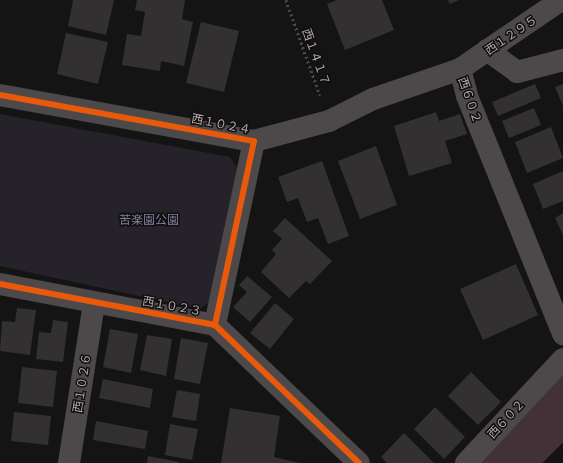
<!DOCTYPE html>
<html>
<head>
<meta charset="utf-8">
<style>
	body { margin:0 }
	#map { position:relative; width:563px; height:463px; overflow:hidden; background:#151414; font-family:"Exo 2","Noto Sans JP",sans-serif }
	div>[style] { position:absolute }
	.green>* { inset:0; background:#25222a }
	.river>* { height:55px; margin:-27.5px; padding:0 27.5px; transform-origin:27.5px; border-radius:27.5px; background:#423238 }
	.building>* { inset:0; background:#323030 }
	.path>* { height:2.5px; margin-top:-1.25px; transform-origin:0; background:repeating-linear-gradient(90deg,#4e4a4a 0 2px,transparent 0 5px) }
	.minor>* { height:22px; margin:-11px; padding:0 11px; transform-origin:11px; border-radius:11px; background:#4d494a }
	.cycleway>* { height:6px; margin:-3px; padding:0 3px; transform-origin:3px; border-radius:3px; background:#e8590c }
	span { translate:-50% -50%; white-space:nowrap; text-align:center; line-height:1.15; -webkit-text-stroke:3px #100f0f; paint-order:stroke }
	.street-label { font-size:12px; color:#b4a6a8 }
	.park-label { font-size:12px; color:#867f9e }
</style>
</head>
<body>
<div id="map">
	<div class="green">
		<div style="clip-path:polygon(0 114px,230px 157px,237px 168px,213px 299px,200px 309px,0 266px)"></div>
	</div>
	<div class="river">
		<div style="left:502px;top:463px;width:86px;rotate:-44.5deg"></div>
	</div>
	<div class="building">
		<div style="clip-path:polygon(73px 0,114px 0,106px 35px,68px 26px)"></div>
		<div style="clip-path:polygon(137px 0,185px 0,182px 19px,193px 22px,184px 66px,161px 61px,160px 71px,122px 65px,127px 34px,141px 36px,145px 12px,135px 10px)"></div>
		<div style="clip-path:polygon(337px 0,382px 0,394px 30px,345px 50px,327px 4px)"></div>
		<div style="clip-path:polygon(448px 0,459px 0,450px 4px)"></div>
		<div style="clip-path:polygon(201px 22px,239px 31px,224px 92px,186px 83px)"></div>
		<div style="clip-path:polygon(66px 33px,108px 42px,98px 84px,57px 74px)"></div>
		<div style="clip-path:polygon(535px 84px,541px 98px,498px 116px,492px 102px)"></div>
		<div style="clip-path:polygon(563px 84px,563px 106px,555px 87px)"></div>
		<div style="clip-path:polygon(534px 108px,541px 125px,509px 138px,502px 121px)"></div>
		<div style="clip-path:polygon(436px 112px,439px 121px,460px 114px,467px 134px,445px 141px,452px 163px,409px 176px,394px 126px)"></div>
		<div style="clip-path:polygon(551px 127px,563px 158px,527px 173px,515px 142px)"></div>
		<div style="clip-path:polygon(376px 146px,397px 205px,360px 219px,338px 161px)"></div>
		<div style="clip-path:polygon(322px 161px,349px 236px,328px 244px,318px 218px,307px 222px,298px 198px,287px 202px,278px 177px)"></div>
		<div style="clip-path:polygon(563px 171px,563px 201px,543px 209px,533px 184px)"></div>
		<div style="clip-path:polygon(563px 213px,563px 235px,555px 218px)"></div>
		<div style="clip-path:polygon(285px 218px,332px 261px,310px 284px,306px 281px,289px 298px,261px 272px,276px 254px,272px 250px,282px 239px,273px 231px)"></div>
		<div style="clip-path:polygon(516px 264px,538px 315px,483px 340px,460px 289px)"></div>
		<div style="clip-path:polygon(247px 276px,272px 297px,250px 322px,233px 307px,247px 292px,239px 285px)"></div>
		<div style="clip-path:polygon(275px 303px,294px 319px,270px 349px,250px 333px)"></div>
		<div style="clip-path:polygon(17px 308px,36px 310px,30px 355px,0 351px,2px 321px,15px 322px)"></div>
		<div style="clip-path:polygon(53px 320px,68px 322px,63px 362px,36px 359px,39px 332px,51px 333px)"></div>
		<div style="clip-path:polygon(110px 329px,138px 334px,131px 373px,103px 367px)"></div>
		<div style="clip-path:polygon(147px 335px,172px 339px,166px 376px,140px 370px)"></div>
		<div style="clip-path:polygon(181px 338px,208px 343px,200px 384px,174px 379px)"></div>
		<div style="clip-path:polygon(22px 367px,57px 371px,53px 407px,18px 403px)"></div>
		<div style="clip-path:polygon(471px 372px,501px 402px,478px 425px,448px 396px)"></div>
		<div style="clip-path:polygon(103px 379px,153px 389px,150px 408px,99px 398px)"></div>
		<div style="clip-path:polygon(177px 390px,200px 394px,196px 421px,172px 417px)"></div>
		<div style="clip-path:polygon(435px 407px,465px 437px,444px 459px,414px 429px)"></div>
		<div style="clip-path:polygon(230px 408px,280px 416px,274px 457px,300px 463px,221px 463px)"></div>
		<div style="clip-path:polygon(14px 412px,51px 416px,48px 445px,11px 441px)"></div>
		<div style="clip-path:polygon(96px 421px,148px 431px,145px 449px,93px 440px)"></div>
		<div style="clip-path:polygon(170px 424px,198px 429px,192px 460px,165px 455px)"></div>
		<div style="clip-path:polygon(404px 433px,434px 463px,387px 463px,381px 457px)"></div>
		<div style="clip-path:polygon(148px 456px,179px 462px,179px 463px,147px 463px)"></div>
	</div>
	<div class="path">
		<div style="left:286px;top:0;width:101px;rotate:70.3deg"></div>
	</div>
	<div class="minor">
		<div style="left:487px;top:50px;width:37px;rotate:36deg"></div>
		<div style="left:517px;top:72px;width:48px;rotate:-14.6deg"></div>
		<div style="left:460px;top:69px;width:28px;rotate:75deg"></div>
		<div style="left:467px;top:96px;width:257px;rotate:68deg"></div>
		<div style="left:0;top:95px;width:258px;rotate:10.3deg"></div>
		<div style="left:254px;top:141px;width:188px;rotate:102deg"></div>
		<div style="left:254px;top:141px;width:78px;rotate:-14.9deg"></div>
		<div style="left:329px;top:121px;width:49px;rotate:-26.6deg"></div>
		<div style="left:373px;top:99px;width:92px;rotate:-19deg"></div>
		<div style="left:460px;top:69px;width:122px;rotate:-34.3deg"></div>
		<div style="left:0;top:284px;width:219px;rotate:10.8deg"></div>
		<div style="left:215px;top:325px;width:199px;rotate:43.8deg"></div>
		<div style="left:69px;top:463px;width:161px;rotate:-81.1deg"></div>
		<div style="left:466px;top:463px;width:142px;rotate:-47deg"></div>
	</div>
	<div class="cycleway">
		<div style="left:0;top:95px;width:258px;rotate:10.3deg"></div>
		<div style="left:254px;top:141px;width:188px;rotate:102deg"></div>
		<div style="left:0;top:284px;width:219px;rotate:10.8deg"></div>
		<div style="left:215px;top:325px;width:199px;rotate:43.8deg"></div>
	</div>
	<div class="street-label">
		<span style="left:511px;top:35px;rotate:-34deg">西１２９５</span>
		<span style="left:316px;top:57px;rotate:70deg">西１４１７</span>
		<span style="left:470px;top:100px;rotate:71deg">西６０２</span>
		<span style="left:221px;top:124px;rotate:11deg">西１０２４</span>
		<span style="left:172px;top:306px;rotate:10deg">西１０２３</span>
		<span style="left:82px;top:383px;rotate:-81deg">西１０２６</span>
		<span style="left:506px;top:419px;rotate:-47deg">西６０２</span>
	</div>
	<div class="park-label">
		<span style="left:149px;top:220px">苦楽園公園</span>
	</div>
</div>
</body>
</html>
